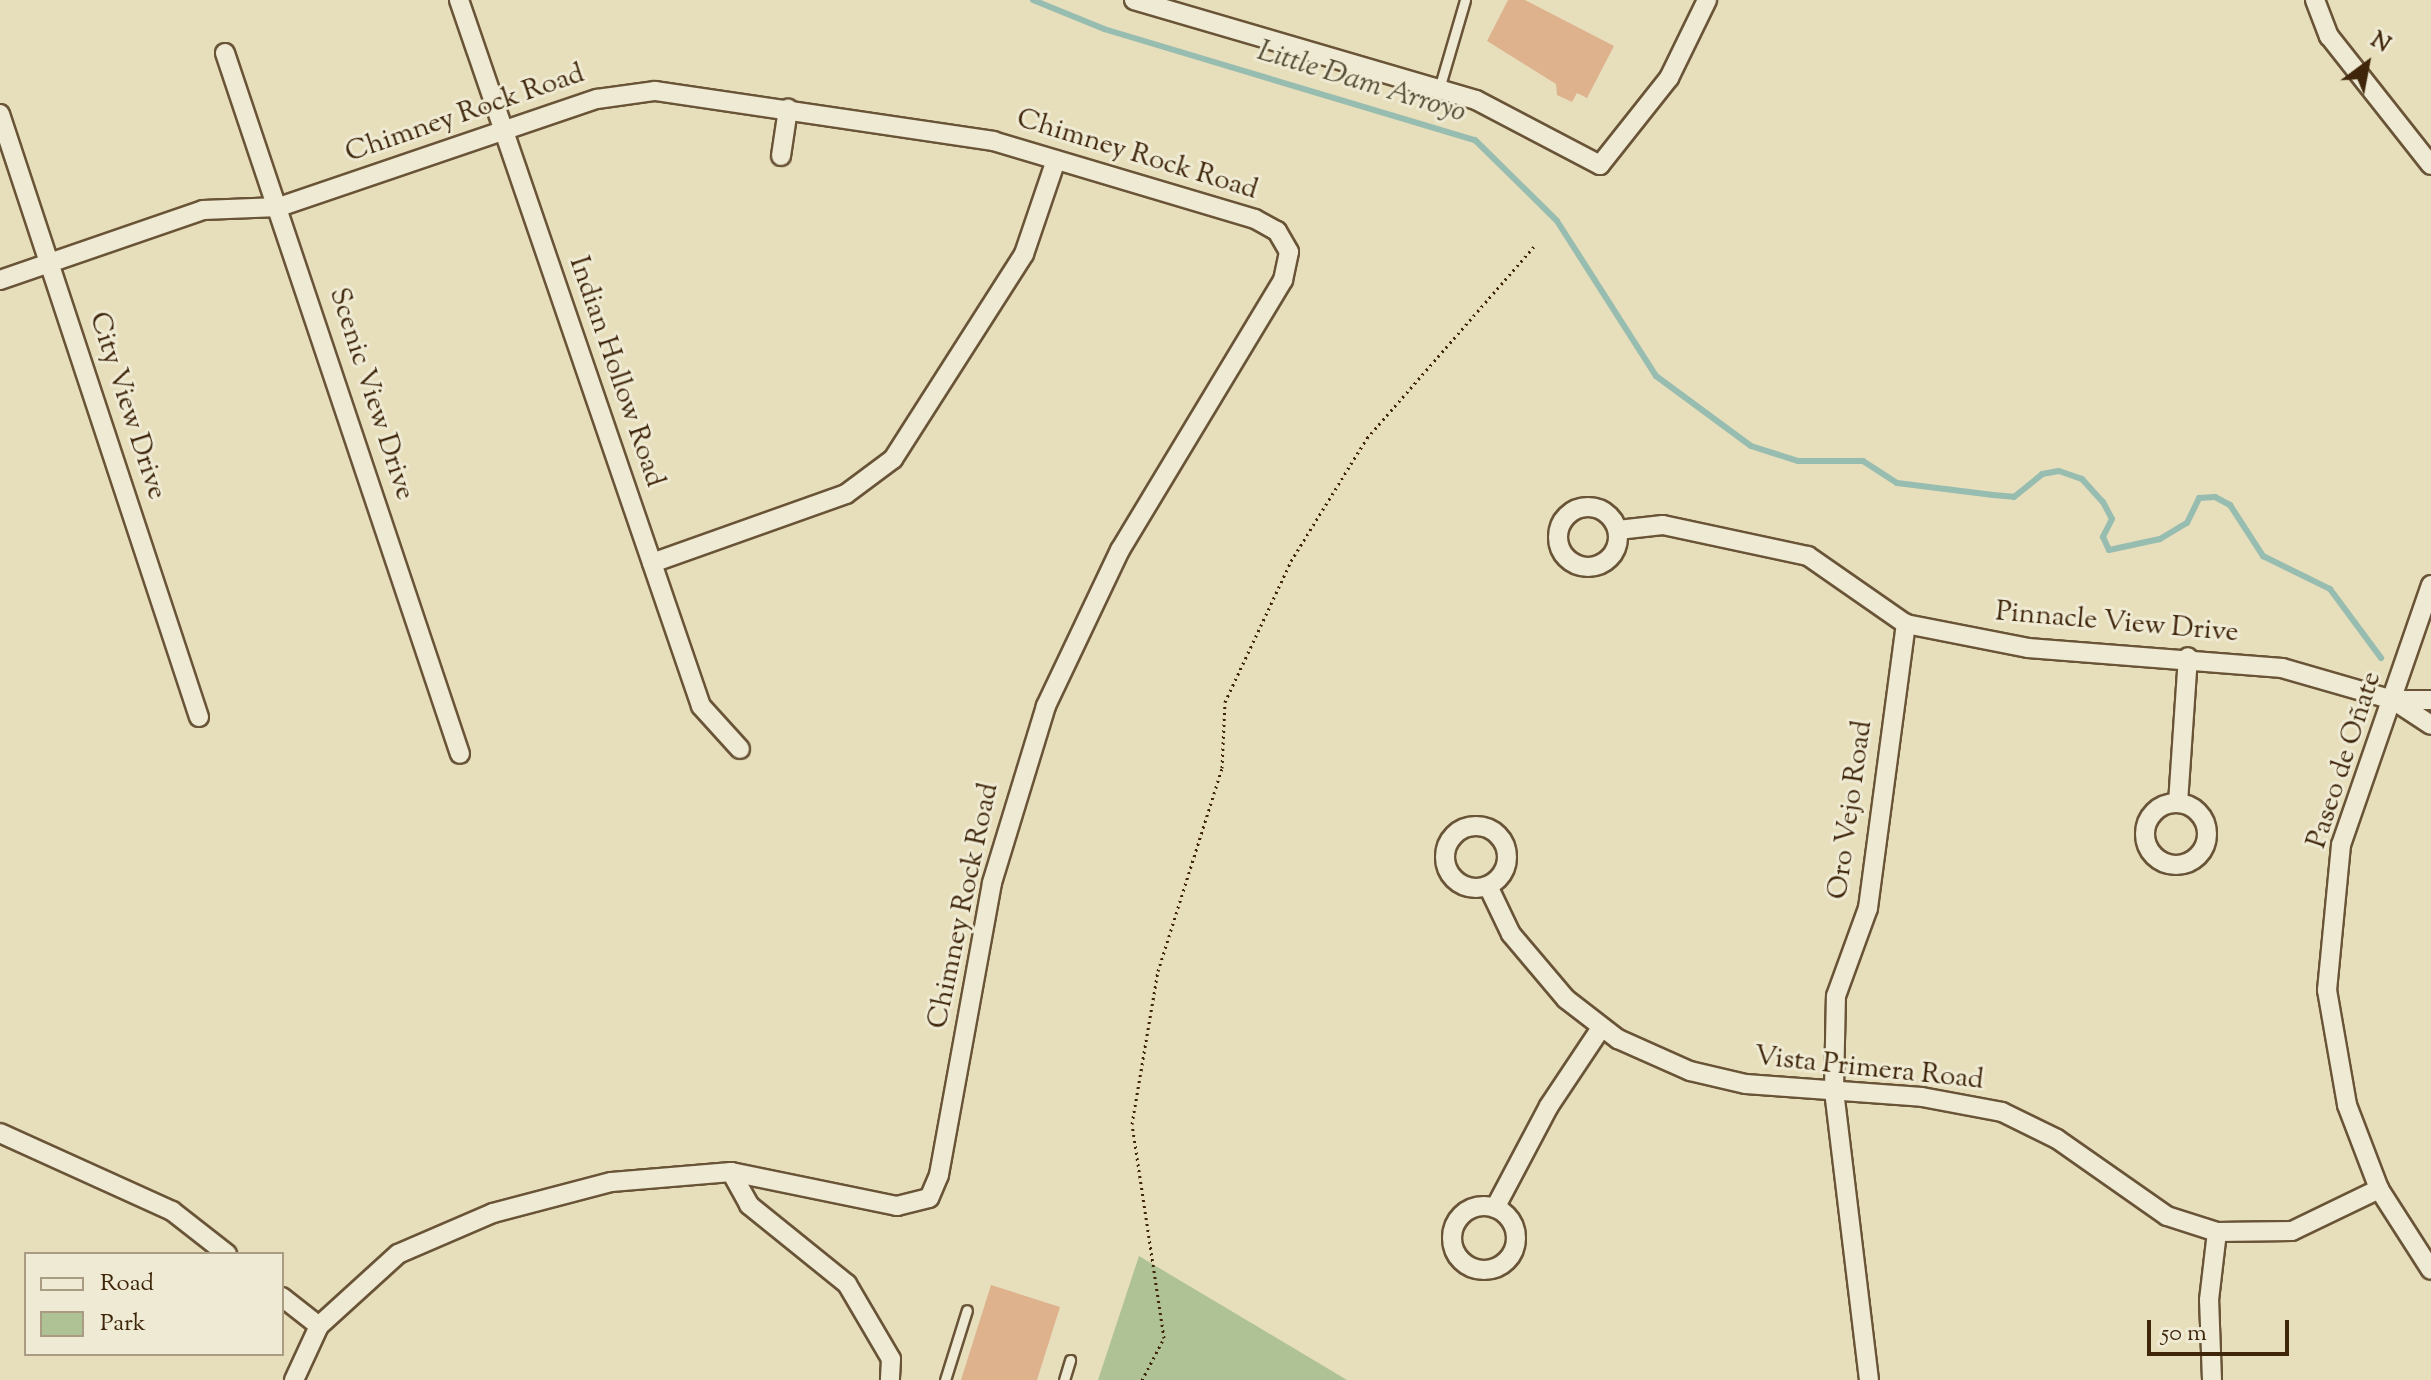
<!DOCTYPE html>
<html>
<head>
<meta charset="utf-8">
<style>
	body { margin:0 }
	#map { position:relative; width:2431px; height:1380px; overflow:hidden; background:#e7debc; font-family:"Sorts Mill Goudy",serif }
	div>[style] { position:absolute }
	.green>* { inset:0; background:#afc296 }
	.stream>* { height:6px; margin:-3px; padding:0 3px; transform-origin:3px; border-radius:3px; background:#97bcb0 }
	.building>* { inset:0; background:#dfb28e }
	.path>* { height:3px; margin-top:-1.5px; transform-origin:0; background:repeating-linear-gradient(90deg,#3f260b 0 2px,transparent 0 6px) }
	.roads { filter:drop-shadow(2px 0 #695437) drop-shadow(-2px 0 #695437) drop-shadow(0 2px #695437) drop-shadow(0 -2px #695437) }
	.lane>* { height:9px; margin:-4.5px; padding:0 4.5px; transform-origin:4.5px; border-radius:4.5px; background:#efead3 }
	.street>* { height:18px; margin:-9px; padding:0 9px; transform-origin:9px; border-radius:9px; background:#efead3 }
	.street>.ring { margin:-9px; padding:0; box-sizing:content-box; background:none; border:18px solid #efead3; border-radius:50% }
	span { translate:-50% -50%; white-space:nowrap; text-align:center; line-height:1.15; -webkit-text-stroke:6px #efead3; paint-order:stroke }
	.street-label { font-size:28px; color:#3f260b }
	.water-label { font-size:30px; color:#554c34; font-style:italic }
	.legend { position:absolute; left:24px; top:1252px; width:260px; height:104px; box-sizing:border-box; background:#efead3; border:2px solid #a99c83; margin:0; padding:10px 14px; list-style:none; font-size:24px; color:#3f260b }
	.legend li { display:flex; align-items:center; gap:16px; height:40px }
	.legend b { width:40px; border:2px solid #a99c83 }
	.north { position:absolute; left:2327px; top:24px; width:80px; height:80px; -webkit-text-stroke:6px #efead3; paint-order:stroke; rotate:32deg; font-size:22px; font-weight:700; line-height:32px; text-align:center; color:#3f260b }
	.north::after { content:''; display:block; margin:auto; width:28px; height:36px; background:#3f260b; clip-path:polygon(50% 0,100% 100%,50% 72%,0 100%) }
	.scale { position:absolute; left:2147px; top:1320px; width:142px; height:36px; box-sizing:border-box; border:4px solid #3f260b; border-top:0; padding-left:10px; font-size:24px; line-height:28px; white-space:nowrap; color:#3f260b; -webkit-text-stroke:6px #efead3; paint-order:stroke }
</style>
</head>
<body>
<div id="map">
	<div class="green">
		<div style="clip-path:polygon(1139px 1256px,1347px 1380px,1098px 1380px)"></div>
	</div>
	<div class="stream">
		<div style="left:1033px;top:0;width:77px;rotate:22.2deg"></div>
		<div style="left:1104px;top:29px;width:387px;rotate:16.7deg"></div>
		<div style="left:1475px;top:140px;width:115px;rotate:44.6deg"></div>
		<div style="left:1557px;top:221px;width:184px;rotate:57.4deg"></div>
		<div style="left:1656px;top:376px;width:118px;rotate:36.4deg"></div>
		<div style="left:1751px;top:446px;width:49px;rotate:17.7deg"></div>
		<div style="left:1798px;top:461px;width:65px"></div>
		<div style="left:1863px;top:461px;width:40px;rotate:32.9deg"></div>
		<div style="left:1897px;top:483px;width:97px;rotate:7.1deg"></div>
		<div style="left:1993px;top:495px;width:21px;rotate:5deg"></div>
		<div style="left:2014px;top:497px;width:36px;rotate:-39deg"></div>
		<div style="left:2042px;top:474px;width:17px;rotate:-10deg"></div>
		<div style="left:2059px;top:471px;width:24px;rotate:19deg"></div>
		<div style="left:2082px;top:479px;width:31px;rotate:48deg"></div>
		<div style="left:2103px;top:502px;width:19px;rotate:62deg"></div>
		<div style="left:2112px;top:519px;width:20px;rotate:117deg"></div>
		<div style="left:2103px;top:537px;width:14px;rotate:65deg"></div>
		<div style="left:2109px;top:550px;width:52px;rotate:-12.2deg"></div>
		<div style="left:2160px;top:539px;width:31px;rotate:-31deg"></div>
		<div style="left:2187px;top:523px;width:28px;rotate:-64deg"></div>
		<div style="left:2199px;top:498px;width:16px;rotate:-4deg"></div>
		<div style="left:2215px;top:497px;width:17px;rotate:28deg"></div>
		<div style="left:2230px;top:505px;width:61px;rotate:57.1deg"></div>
		<div style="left:2263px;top:556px;width:75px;rotate:26.2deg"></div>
		<div style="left:2330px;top:589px;width:86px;rotate:53.5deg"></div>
	</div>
	<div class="building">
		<div style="clip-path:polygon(1508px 0,1525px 0,1614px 46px,1587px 98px,1577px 93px,1572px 102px,1557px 95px,1556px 84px,1487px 41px)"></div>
		<div style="clip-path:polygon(991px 1285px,1060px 1307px,1037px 1380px,961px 1380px)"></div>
	</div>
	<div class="path">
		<div style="left:1142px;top:1380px;width:47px;rotate:-62.4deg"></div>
		<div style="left:1164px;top:1338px;width:216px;rotate:-98.5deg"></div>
		<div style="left:1132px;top:1124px;width:155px;rotate:-80.4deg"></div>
		<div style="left:1158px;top:971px;width:213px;rotate:-72.5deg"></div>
		<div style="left:1222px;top:768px;width:66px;rotate:-87.4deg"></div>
		<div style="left:1225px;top:702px;width:156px;rotate:-64.9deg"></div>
		<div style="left:1291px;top:561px;width:145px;rotate:-58.3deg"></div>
		<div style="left:1367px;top:438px;width:257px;rotate:-48.9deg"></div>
	</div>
	<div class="roads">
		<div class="lane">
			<div style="left:1439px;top:89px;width:93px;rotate:-73.7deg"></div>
			<div style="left:945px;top:1380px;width:73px;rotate:-72.6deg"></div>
			<div style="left:1064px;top:1380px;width:21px;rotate:-73deg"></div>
		</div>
		<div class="street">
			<div style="left:459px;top:0;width:746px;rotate:71.08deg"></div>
			<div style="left:701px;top:706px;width:58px;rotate:47.8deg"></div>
			<div style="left:1134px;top:0;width:356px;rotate:16.3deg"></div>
			<div style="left:1476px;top:100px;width:140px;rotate:27.7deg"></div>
			<div style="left:1600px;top:165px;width:111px;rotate:-51.6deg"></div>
			<div style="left:1669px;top:78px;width:87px;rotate:-64deg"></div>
			<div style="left:2315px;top:0;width:39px;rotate:69deg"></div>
			<div style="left:2329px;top:36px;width:164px;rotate:51.7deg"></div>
			<div style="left:225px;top:53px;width:739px;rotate:71.47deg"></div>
			<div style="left:0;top:114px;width:635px;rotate:71.74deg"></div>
			<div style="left:781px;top:156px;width:48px;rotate:-81.5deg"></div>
			<div style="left:0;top:280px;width:215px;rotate:-19deg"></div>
			<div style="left:203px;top:210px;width:76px;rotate:-2.3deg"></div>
			<div style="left:279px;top:207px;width:336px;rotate:-18.8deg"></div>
			<div style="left:597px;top:99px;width:59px;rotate:-7.9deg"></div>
			<div style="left:655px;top:91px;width:342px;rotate:8.4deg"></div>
			<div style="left:993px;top:141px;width:273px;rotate:16.6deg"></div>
			<div style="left:1255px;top:219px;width:25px;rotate:29deg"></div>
			<div style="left:1277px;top:231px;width:24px;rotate:60deg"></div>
			<div style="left:1289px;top:252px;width:29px;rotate:102deg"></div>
			<div style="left:1283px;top:280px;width:315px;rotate:121.1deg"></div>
			<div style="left:1120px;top:550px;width:173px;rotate:115.4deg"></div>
			<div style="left:1046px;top:706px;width:185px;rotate:107deg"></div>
			<div style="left:992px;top:883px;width:297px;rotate:100.3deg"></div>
			<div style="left:939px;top:1175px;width:25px;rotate:113deg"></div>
			<div style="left:929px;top:1198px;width:33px;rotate:166deg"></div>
			<div style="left:897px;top:1206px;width:169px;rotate:-168.4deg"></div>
			<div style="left:731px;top:1172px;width:120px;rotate:175.2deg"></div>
			<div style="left:611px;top:1182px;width:122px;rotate:165.3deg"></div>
			<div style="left:493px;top:1213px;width:103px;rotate:156.7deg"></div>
			<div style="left:398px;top:1254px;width:107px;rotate:137.7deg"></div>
			<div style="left:319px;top:1326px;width:60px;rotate:114.8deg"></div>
			<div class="ring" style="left:1558px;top:507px;width:42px;height:42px"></div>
			<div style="left:1618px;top:530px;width:45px;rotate:-6.3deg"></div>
			<div style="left:1663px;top:525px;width:148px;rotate:12.1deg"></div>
			<div style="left:1808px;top:556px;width:119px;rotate:34.8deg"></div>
			<div style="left:1906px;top:624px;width:124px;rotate:11.1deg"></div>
			<div style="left:2028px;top:648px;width:255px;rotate:4.5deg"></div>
			<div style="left:2282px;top:668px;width:116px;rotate:16.1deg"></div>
			<div style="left:2393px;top:700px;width:38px"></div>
			<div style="left:652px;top:563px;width:206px;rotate:-19.6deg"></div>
			<div style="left:846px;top:494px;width:59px;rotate:-36.7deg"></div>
			<div style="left:893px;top:459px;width:243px;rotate:-57.4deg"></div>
			<div style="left:1024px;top:254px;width:99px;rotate:-71.2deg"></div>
			<div style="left:2431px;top:585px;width:275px;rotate:109.1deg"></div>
			<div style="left:2341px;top:845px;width:146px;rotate:95.5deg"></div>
			<div style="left:2327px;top:990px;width:117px;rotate:80.1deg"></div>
			<div style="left:2347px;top:1105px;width:90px;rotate:69.1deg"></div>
			<div style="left:2379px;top:1189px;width:96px;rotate:57.3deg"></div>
			<div style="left:2393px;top:700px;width:45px;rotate:33.3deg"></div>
			<div class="ring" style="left:2145px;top:803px;width:44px;height:44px"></div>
			<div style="left:2178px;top:803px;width:146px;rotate:-86.1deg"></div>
			<div class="ring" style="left:1445px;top:826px;width:44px;height:44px"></div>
			<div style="left:1488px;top:886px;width:53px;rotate:64.4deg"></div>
			<div style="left:1511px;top:934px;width:85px;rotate:49.8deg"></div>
			<div style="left:1566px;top:999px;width:66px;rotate:37.6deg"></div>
			<div style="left:1618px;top:1039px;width:79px;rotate:24deg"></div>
			<div style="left:1690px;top:1071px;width:57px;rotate:13.1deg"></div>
			<div style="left:1746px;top:1084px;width:176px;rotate:4.2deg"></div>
			<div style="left:1922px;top:1097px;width:81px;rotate:10.6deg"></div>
			<div style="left:2002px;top:1112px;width:61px;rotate:26.1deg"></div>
			<div style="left:2057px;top:1139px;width:134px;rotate:35deg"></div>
			<div style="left:2167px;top:1216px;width:52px;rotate:17.7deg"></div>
			<div style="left:2217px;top:1232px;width:75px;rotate:-0.8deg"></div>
			<div style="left:2292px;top:1231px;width:97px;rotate:-25.8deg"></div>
			<div style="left:0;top:1133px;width:189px;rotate:24.4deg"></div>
			<div style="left:172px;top:1211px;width:70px;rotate:38deg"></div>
			<div style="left:731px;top:1172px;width:38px;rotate:61deg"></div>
			<div style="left:749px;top:1205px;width:126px;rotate:38.9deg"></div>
			<div style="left:847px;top:1284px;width:87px;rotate:59.6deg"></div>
			<div style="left:891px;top:1359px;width:21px;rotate:93deg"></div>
			<div class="ring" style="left:1452px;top:1206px;width:46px;height:46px"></div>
			<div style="left:1495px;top:1208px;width:115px;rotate:-62.1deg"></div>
			<div style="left:1549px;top:1106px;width:94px;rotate:-56.3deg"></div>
			<div style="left:282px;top:1297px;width:47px;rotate:38.1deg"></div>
			<div style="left:1869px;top:1380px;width:293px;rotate:-96.9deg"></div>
			<div style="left:1834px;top:1089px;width:93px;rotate:-88.8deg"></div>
			<div style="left:1836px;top:996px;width:94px;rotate:-70deg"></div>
			<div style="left:1868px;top:908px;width:287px;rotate:-82.4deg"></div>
			<div style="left:2212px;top:1380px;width:80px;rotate:-92.1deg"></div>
			<div style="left:2209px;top:1300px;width:68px;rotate:-83.3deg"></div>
		</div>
	</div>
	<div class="street-label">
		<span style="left:465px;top:114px;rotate:-19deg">Chimney Rock Road</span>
		<span style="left:1137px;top:155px;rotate:17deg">Chimney Rock Road</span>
		<span style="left:616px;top:372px;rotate:71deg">Indian Hollow Road</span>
		<span style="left:371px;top:394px;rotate:72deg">Scenic View Drive</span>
		<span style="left:127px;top:406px;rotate:72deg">City View Drive</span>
		<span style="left:2117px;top:623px;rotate:5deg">Pinnacle View Drive</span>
		<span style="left:2345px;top:760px;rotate:-72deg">Paseo de Oñate</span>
		<span style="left:1851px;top:810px;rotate:-82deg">Oro Vejo Road</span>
		<span style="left:964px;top:906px;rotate:-78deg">Chimney Rock Road</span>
		<span style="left:1869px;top:1069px;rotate:6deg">Vista Primera Road</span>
	</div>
	<div class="water-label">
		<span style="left:1361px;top:83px;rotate:17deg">Little Dam Arroyo</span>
	</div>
	<ul class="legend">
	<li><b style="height:10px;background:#efead3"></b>Road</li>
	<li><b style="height:22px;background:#afc296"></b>Park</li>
	</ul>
	<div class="north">N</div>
	<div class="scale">50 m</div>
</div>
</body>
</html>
